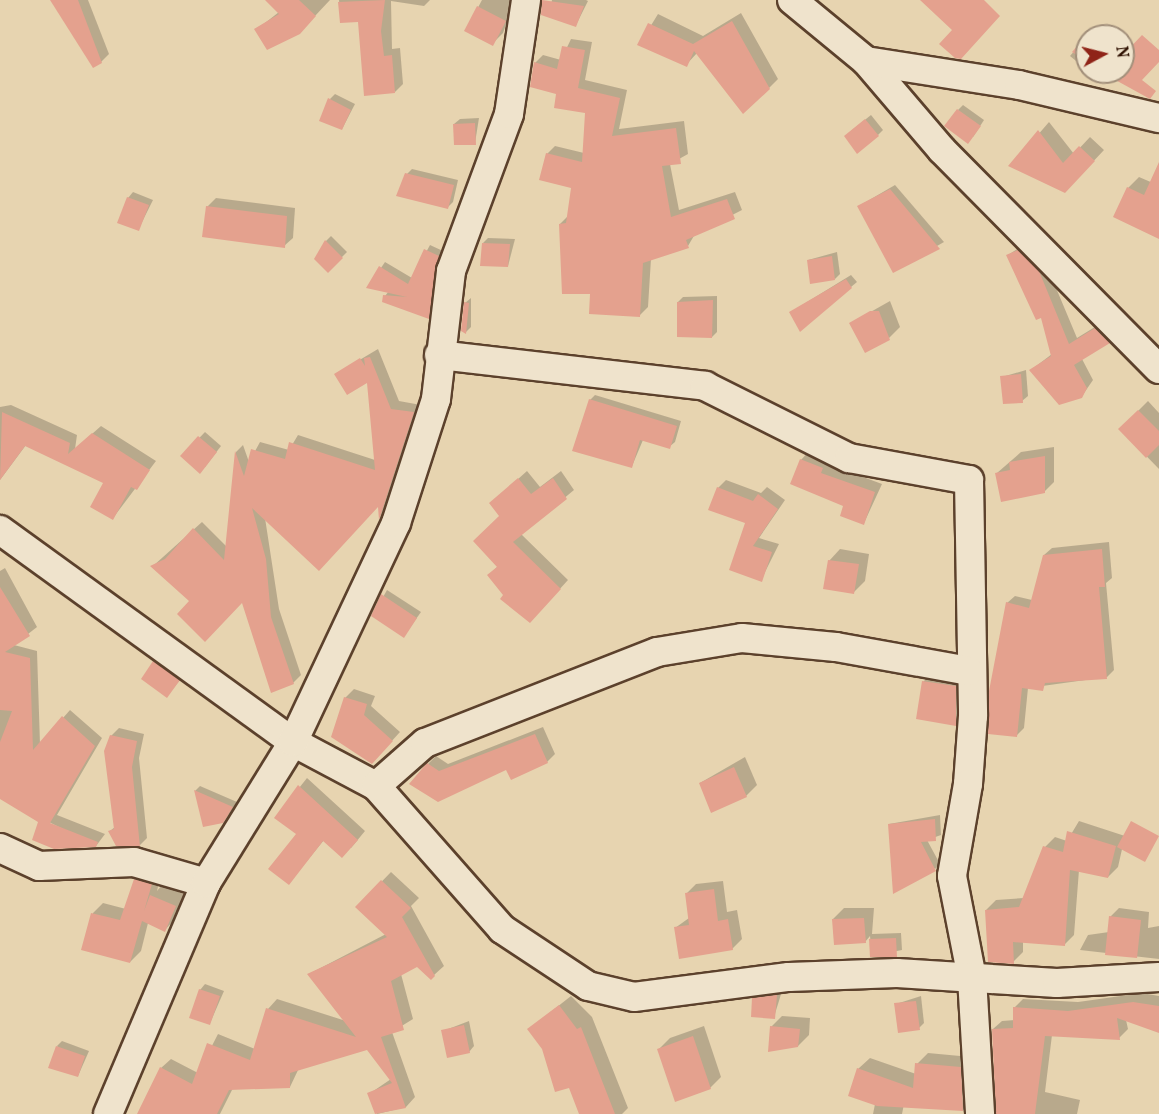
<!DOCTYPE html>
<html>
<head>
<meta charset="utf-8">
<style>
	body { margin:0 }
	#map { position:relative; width:1159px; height:1114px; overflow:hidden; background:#e7d4b0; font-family:Vollkorn,serif }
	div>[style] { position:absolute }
	.shadow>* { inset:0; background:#0003 }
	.building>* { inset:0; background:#e4a18e }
	.roads { filter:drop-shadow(2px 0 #5c412c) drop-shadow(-2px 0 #5c412c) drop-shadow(0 2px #5c412c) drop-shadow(0 -2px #5c412c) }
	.minor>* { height:28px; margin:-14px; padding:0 14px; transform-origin:14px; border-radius:14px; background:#efe3cc }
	span { translate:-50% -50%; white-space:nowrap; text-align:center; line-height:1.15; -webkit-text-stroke:6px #efe3cc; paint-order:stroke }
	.north { position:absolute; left:1075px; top:24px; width:60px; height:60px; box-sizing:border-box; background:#efe3cc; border:2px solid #a28f7a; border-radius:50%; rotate:83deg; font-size:16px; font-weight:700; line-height:24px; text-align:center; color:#2e1000 }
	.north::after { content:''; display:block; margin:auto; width:21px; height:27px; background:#8f2418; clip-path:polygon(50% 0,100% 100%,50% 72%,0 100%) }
</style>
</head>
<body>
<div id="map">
	<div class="shadow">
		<div style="clip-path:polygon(52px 0,88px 0,109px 54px,101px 62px)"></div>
		<div style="clip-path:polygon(279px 0,330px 0,299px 33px,256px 30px,279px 12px)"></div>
		<div style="clip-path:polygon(339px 0,430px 0,424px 6px,391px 1px,392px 49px,400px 48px,403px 84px,395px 92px,359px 20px,341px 22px)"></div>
		<div style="clip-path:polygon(482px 0,515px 0,503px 33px,492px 44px,466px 30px)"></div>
		<div style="clip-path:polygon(552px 0,586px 0,588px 1px,576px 25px,548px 15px)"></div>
		<div style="clip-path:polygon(741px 13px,778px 79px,769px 88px,697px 53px,686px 65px,639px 45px,658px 14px,703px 36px)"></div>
		<div style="clip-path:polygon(1094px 29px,1102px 36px,1087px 36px)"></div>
		<div style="clip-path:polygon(1087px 36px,1087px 70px,1070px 56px)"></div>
		<div style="clip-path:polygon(571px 39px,592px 42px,585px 80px,627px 90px,619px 129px,684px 121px,688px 154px,670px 164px,679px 210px,735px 192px,742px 210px,695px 234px,688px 246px,651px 259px,648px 307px,640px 315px,592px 293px,560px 224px,568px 216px,573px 187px,547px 154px,555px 146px,584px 153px,586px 112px,557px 93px,535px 63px,543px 55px,561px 60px)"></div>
		<div style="clip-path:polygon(335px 94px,355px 104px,342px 129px,330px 99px)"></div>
		<div style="clip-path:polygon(963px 105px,984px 120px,973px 137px,958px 110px)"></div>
		<div style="clip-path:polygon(871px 115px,883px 130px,878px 135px,851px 131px)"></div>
		<div style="clip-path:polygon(479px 118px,475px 143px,454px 124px,460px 119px)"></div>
		<div style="clip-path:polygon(1049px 122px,1074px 154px,1090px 137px,1104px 150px,1075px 181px,1011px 166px)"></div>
		<div style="clip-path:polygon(412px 169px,458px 180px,453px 202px,447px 208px,407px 174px)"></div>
		<div style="clip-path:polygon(1139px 177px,1153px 183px,1159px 177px,1159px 231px,1128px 188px)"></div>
		<div style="clip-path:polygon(895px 185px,944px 242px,893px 271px,859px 206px)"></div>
		<div style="clip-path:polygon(133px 192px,153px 200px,138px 230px,128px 198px)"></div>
		<div style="clip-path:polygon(216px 198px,295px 208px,293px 238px,284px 246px,207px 207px)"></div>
		<div style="clip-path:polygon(331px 236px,347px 252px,328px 271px,326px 241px)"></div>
		<div style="clip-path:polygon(488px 238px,515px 239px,508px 266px,483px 243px)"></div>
		<div style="clip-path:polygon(1025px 244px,1046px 264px,1077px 338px,1103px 322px,1116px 335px,1082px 359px,1093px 380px,1082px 396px,1031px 370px,1052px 354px,1042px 316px,1008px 255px)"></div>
		<div style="clip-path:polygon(430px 245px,443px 251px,428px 318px,385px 296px,389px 291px,368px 287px,385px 262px,412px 278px)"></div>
		<div style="clip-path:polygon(837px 252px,840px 274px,835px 279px,808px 260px)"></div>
		<div style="clip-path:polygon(851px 275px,857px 282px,851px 287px,791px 312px)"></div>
		<div style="clip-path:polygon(717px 296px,717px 332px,712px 337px,678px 302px,683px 297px)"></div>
		<div style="clip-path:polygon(471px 298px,471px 327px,466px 332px,465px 303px)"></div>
		<div style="clip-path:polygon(890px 301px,900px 327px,889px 338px,851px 323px)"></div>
		<div style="clip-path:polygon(378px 349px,399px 401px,421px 405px,387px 510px,380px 517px,379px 504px,265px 518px,279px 609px,301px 675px,293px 683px,243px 601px,191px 601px,153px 566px,202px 522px,227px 547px,236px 452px,243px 445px,249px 462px,260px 442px,289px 450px,298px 435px,375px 460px,368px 380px,336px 374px)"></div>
		<div style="clip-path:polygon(1026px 370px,1028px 396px,1022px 401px,1002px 377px)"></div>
		<div style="clip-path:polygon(595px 395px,681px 421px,675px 442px,669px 447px,643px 440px,632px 466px,590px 400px)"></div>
		<div style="clip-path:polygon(1148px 401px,1159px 413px,1159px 469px,1120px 429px)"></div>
		<div style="clip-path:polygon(11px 405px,77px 435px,75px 449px,101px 426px,156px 461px,113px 518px,105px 482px,26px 445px,0 480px,0 407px)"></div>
		<div style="clip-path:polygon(205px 432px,221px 446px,205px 467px,182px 456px)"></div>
		<div style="clip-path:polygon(1054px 447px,1054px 482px,1044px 492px,997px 473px,1021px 452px)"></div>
		<div style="clip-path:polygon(809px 451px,830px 460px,828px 464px,882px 484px,864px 523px,801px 460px)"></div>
		<div style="clip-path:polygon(527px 471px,540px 487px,561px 471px,574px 490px,521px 534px,568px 580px,538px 613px,505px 595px,489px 575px,498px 566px,501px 516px,491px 503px)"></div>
		<div style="clip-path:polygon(726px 480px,761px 493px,767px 487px,785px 500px,759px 538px,779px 544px,761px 580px,747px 522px,718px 488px)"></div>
		<div style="clip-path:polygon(1109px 542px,1112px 578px,1106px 583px,1114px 670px,1107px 677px,1028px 688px,1024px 728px,1017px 735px,1007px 603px,1015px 596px,1032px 600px,1044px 555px,1052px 548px)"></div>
		<div style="clip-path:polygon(840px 549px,869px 554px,865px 581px,854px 592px,829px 561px)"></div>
		<div style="clip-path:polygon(5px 568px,37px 627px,14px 645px,37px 651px,40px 744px,70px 710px,102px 738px,57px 815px,105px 834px,96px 846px,0 797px,0 571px)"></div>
		<div style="clip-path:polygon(387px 590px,421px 612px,404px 636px,373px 615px)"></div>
		<div style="clip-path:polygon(165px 651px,189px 669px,167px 696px,154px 662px)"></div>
		<div style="clip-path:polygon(928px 677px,961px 681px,960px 719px,955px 724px,923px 682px)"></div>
		<div style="clip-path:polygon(354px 689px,375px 696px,371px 706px,400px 732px,380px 754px,345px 698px)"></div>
		<div style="clip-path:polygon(543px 727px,555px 754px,547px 762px,507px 768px,438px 800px,428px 764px,436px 756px,448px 764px)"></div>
		<div style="clip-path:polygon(119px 728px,144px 734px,139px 758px,147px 838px,140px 845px,110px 831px,115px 827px,111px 736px)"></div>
		<div style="clip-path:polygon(745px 757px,757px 785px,746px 796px,700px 783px)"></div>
		<div style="clip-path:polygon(307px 778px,365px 831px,351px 848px,324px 840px,289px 883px,298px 833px,276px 817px)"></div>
		<div style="clip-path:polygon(200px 786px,237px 802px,223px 822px,195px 791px)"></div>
		<div style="clip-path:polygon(940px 815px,941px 835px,927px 840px,940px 864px,935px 869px,889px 824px)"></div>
		<div style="clip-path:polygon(1079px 821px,1125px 836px,1118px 867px,1108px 877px,1079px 870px,1074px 935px,1064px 945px,1023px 942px,1023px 952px,1013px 962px,986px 910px,996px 900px,1024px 898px,1045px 847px,1055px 837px,1067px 841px)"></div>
		<div style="clip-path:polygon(146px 869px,161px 874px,157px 891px,162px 885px,186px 895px,175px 919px,165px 930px,148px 923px,141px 951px,130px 962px,83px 949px,93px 913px,103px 903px,126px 909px,136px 880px)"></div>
		<div style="clip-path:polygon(391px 872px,419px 898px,411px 906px,444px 966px,434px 975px,418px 965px,401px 974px,413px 1019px,392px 1032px,415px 1097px,406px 1107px,377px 1114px,369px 1094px,391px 1079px,368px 1048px,299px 1068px,290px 1087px,233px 1088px,220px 1114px,154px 1114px,161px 1068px,171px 1059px,198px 1073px,218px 1034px,255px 1049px,268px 1009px,277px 999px,346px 1021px,309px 974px,386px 934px,357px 907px)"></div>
		<div style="clip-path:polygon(723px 881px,727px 912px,737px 910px,742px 939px,732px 949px,675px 928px,689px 918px,686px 894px,696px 884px)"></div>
		<div style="clip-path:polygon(844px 908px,874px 908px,872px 934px,901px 933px,902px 950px,872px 956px,870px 936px,865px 942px,833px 919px)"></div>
		<div style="clip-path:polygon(1119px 908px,1149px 912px,1148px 928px,1159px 926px,1159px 959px,1080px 950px,1088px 935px,1109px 932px,1110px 917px)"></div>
		<div style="clip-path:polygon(205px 984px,224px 991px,210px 1023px,200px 990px)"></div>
		<div style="clip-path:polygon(782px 991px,774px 1017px,753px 999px,759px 994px)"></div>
		<div style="clip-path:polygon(1142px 993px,1159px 996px,1159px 1032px,1126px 1020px,1128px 1029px,1119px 1038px,1052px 1035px,1045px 1092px,1080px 1100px,1077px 1114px,996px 1114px,993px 1029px,1002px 1021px,1015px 1020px,1014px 1008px,1023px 999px,1078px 1002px)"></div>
		<div style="clip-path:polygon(571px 996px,592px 1017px,628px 1108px,622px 1114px,580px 1114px,570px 1086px,529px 1029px)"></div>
		<div style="clip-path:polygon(921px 996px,924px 1023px,919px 1028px,896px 1004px)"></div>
		<div style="clip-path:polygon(782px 1016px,810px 1018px,809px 1035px,798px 1046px,771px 1027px)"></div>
		<div style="clip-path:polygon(469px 1021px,474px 1046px,469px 1052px,443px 1031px)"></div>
		<div style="clip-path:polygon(704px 1026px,721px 1077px,710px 1088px,659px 1049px,670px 1038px)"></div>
		<div style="clip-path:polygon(62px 1041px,89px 1051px,78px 1076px,57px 1046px)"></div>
		<div style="clip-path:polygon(928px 1053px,971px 1057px,974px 1099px,963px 1110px,904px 1104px,902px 1114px,873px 1114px,875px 1104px,858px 1069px,870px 1058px,916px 1074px,917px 1064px)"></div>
	</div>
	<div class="building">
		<div style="clip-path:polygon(50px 0,78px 0,102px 63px,93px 68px)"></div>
		<div style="clip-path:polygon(265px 0,299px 0,316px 16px,300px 34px,267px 50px,254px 29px,279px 14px)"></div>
		<div style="clip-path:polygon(385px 0,381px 31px,384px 56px,392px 55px,395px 93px,364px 96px,358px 22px,340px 23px,338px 2px)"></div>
		<div style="clip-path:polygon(542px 0,584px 6px,576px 27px,541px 15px)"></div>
		<div style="clip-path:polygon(920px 0,984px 0,1000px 16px,961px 59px,955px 58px,939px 44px,952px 30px)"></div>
		<div style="clip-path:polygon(477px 6px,506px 21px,493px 46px,464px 31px)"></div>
		<div style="clip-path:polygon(732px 21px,770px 89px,743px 114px,694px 51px,687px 67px,637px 45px,648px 23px,693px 44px)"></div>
		<div style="clip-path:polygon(1088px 33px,1091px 36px,1087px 62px,1072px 52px)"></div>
		<div style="clip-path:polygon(1142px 35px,1159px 50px,1159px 62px,1142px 80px,1156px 91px,1150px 99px,1101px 72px,1123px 72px,1123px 55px)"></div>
		<div style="clip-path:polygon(562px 46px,585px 50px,578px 88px,620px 98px,612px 136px,676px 128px,681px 164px,662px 166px,671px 217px,727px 199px,735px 219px,686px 240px,689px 248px,643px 263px,640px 317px,589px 314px,590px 294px,562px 294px,559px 224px,566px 223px,571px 188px,539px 180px,546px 153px,582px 162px,585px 113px,554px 108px,556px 94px,530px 87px,534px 62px,557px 69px)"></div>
		<div style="clip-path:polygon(328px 98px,351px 110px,342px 130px,319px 121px)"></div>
		<div style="clip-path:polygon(957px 109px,981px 126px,968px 144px,944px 126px)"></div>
		<div style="clip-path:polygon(865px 119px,879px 136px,857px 154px,844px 136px)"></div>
		<div style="clip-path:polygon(475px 123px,476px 145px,454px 145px,453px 124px)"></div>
		<div style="clip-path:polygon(1038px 130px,1063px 163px,1079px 146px,1095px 161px,1065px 193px,1008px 166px)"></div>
		<div style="clip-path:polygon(1159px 162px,1159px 239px,1113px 217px,1127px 187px,1144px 195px)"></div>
		<div style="clip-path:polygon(405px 173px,454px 185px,448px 209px,396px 196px)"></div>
		<div style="clip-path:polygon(890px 189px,940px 249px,893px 273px,857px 206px)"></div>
		<div style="clip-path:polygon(127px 197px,149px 205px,139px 231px,117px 223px)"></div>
		<div style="clip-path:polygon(206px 206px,287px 216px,285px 248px,202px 237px)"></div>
		<div style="clip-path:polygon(325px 240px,343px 258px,328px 273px,314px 259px)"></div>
		<div style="clip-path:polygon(482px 243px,510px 244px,508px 267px,480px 266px)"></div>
		<div style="clip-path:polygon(424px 249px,439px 256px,429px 319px,382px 302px,383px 295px,407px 297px,366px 288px,379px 266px,408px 284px)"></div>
		<div style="clip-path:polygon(1018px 250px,1039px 271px,1069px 344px,1095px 328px,1110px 343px,1074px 365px,1087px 388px,1082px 398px,1059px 405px,1029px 370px,1051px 356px,1041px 318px,1036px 320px,1006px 255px)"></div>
		<div style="clip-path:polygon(832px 256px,835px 280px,810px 284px,807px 260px)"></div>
		<div style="clip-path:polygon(846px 279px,852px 288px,800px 332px,789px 312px)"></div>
		<div style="clip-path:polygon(713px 300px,712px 338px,677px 337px,677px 302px)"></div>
		<div style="clip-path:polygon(464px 302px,469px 303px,466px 334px,461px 331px)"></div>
		<div style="clip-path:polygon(870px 311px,879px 311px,890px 340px,865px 353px,849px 323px)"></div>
		<div style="clip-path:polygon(370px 357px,391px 409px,414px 412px,379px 520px,378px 507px,319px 571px,252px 508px,266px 559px,271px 617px,294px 684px,271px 693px,242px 603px,205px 642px,177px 614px,189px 601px,150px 566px,165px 559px,193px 528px,224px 560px,235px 451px,244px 476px,251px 449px,285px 459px,289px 442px,375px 470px,367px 383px,347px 395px,334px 374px,360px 358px,365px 366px,364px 358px)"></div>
		<div style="clip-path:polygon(1021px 374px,1023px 403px,1003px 404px,1000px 376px)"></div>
		<div style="clip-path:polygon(589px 399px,677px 426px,670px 449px,640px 440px,632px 468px,572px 451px)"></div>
		<div style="clip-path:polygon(1138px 410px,1159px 431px,1159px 445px,1146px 458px,1118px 429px)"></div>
		<div style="clip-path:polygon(2px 412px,70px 443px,68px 454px,92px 433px,150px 470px,137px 490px,131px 487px,113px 520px,90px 507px,103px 483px,25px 446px,0 480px)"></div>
		<div style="clip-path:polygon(198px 436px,217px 452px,200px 474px,180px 456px)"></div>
		<div style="clip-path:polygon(1045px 456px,1045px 493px,1001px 502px,995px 473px,1010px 470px,1009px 462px)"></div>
		<div style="clip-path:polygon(800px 459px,823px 468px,821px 473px,875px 492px,864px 525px,840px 516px,843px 506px,790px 484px)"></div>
		<div style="clip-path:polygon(518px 478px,531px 494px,553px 478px,567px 499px,513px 542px,561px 589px,530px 623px,500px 599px,503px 595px,487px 575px,497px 567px,473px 541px,499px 516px,489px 503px)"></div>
		<div style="clip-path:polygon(717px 487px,753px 501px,758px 494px,778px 509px,753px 546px,772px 552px,762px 582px,729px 570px,745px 523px,708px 510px)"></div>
		<div style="clip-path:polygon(1102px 549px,1105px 587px,1099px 587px,1107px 679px,1045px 683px,1043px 691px,1022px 688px,1017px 737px,988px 734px,989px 691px,1006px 602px,1029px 608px,1043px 555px)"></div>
		<div style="clip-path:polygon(828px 560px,859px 564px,854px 594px,823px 589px)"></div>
		<div style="clip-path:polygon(0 587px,30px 636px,5px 652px,30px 658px,33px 750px,62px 716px,95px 746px,50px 823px,98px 842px,96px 847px,54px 849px,32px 840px,38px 822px,0 799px,0 742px,12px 711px,0 710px)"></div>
		<div style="clip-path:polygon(381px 594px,417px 618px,404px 638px,371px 616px)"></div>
		<div style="clip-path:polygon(153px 661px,180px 680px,167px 698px,141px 679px)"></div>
		<div style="clip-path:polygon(922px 681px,956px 686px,956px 726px,916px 719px)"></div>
		<div style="clip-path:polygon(344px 697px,367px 704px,364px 715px,393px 741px,372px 764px,331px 737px)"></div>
		<div style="clip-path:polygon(535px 734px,548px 763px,511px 780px,506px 770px,438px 802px,409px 784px,427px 763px,439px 771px)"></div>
		<div style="clip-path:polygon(110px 735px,137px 741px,132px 767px,140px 847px,116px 846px,108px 831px,114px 829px,104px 751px)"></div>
		<div style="clip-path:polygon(734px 767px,747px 797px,711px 813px,699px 783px)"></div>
		<div style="clip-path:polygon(298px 785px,358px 840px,342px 858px,323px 841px,289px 885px,268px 869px,296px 834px,274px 818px)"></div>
		<div style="clip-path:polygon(194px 790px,233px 807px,223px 823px,203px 827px)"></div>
		<div style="clip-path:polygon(935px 819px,936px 841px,921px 842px,936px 871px,893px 894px,888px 824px)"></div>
		<div style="clip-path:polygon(1131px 821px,1159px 836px,1145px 862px,1117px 847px)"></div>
		<div style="clip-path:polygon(1067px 831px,1116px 846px,1108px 878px,1070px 870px,1065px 946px,1013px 942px,1014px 964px,988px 962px,985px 910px,1019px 907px,1043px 846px,1063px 852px)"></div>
		<div style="clip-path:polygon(134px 879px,152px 884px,144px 911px,150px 895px,176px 906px,165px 932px,142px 921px,130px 963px,81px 950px,91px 913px,120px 920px)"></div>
		<div style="clip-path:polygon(381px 880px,411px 908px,402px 917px,435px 976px,431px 980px,417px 967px,391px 981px,404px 1030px,381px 1037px,406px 1108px,375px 1114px,367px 1093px,392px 1083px,367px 1050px,290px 1073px,290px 1088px,229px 1090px,217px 1114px,137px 1114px,160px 1067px,192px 1084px,207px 1043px,250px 1060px,266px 1008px,356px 1037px,307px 974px,387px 937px,355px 907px)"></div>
		<div style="clip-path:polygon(714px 889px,718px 921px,728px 919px,733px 950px,679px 959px,674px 927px,689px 925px,685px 893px)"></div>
		<div style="clip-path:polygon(1109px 916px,1141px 920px,1137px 958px,1105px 955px)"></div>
		<div style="clip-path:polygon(864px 918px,866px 943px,834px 945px,832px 919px)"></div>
		<div style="clip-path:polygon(896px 938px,897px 957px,870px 957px,869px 939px)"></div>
		<div style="clip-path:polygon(199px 989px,220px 996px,210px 1025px,189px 1018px)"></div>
		<div style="clip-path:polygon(777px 995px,775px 1019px,751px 1017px,752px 998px)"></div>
		<div style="clip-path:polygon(916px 1001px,920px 1030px,898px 1033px,894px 1003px)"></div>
		<div style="clip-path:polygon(1133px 1002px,1159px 1006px,1159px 1033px,1117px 1018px,1120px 1040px,1045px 1036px,1035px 1114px,996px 1114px,992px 1029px,1013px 1028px,1013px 1007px,1068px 1011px)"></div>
		<div style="clip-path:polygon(559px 1005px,577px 1029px,581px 1027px,615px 1114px,579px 1114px,569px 1088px,555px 1092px,542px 1049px,527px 1029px)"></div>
		<div style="clip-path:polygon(464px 1025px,470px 1053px,447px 1058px,441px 1030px)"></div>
		<div style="clip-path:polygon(770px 1026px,800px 1029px,798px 1047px,768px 1052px)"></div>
		<div style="clip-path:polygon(693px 1036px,711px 1089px,675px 1102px,657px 1049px)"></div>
		<div style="clip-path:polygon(56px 1046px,85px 1056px,78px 1077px,48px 1068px)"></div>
		<div style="clip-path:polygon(915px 1063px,961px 1067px,963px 1111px,877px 1106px,848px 1096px,857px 1068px,913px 1088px)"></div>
	</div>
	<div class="roads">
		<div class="minor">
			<div style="left:792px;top:0;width:96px;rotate:39.5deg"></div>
			<div style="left:866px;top:61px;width:117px;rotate:49.5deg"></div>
			<div style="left:942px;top:150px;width:308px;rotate:45.3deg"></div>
			<div style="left:866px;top:61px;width:155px;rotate:8.9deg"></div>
			<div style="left:1019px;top:85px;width:144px;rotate:13.3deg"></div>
			<div style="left:439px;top:355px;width:268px;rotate:6.6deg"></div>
			<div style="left:705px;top:386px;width:161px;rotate:26.6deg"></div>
			<div style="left:849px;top:458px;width:122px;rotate:10.4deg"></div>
			<div style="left:969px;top:480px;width:236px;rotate:89deg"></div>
			<div style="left:973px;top:716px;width:68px;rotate:94.2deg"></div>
			<div style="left:968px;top:784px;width:93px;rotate:99.9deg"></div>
			<div style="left:952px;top:876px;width:104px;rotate:78.9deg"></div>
			<div style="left:972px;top:978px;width:136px;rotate:86.6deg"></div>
			<div style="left:0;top:530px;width:362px;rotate:35.9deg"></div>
			<div style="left:293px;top:742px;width:94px;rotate:27.9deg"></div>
			<div style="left:376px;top:786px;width:191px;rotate:48.6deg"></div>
			<div style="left:502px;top:929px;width:103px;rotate:33.5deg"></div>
			<div style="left:588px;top:986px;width:47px;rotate:13.4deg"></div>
			<div style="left:634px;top:997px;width:156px;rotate:-7.4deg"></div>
			<div style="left:789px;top:977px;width:108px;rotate:-2.1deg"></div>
			<div style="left:897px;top:973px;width:160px;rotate:3.6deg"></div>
			<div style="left:1057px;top:983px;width:102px;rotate:-3.4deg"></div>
			<div style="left:376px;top:786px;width:65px;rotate:-41.3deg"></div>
			<div style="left:425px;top:743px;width:249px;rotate:-21.4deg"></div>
			<div style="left:657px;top:652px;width:86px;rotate:-9.4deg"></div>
			<div style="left:742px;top:638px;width:94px;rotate:5.5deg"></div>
			<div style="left:836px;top:647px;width:135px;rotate:10.2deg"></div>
			<div style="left:0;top:848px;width:43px;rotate:24.8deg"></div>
			<div style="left:39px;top:866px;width:95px;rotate:-2.4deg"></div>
			<div style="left:134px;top:862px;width:75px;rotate:16.3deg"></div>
			<div style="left:108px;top:1114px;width:251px;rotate:-67deg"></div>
			<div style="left:206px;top:883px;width:166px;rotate:-58.3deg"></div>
			<div style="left:293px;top:742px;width:242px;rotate:-64.8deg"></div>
			<div style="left:396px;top:523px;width:130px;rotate:-72.1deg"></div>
			<div style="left:436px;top:399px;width:129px;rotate:-83.3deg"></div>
			<div style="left:451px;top:271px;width:167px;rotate:-69.7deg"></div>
			<div style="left:509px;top:114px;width:115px;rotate:-81.5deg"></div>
		</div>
	</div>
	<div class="north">N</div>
</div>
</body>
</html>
